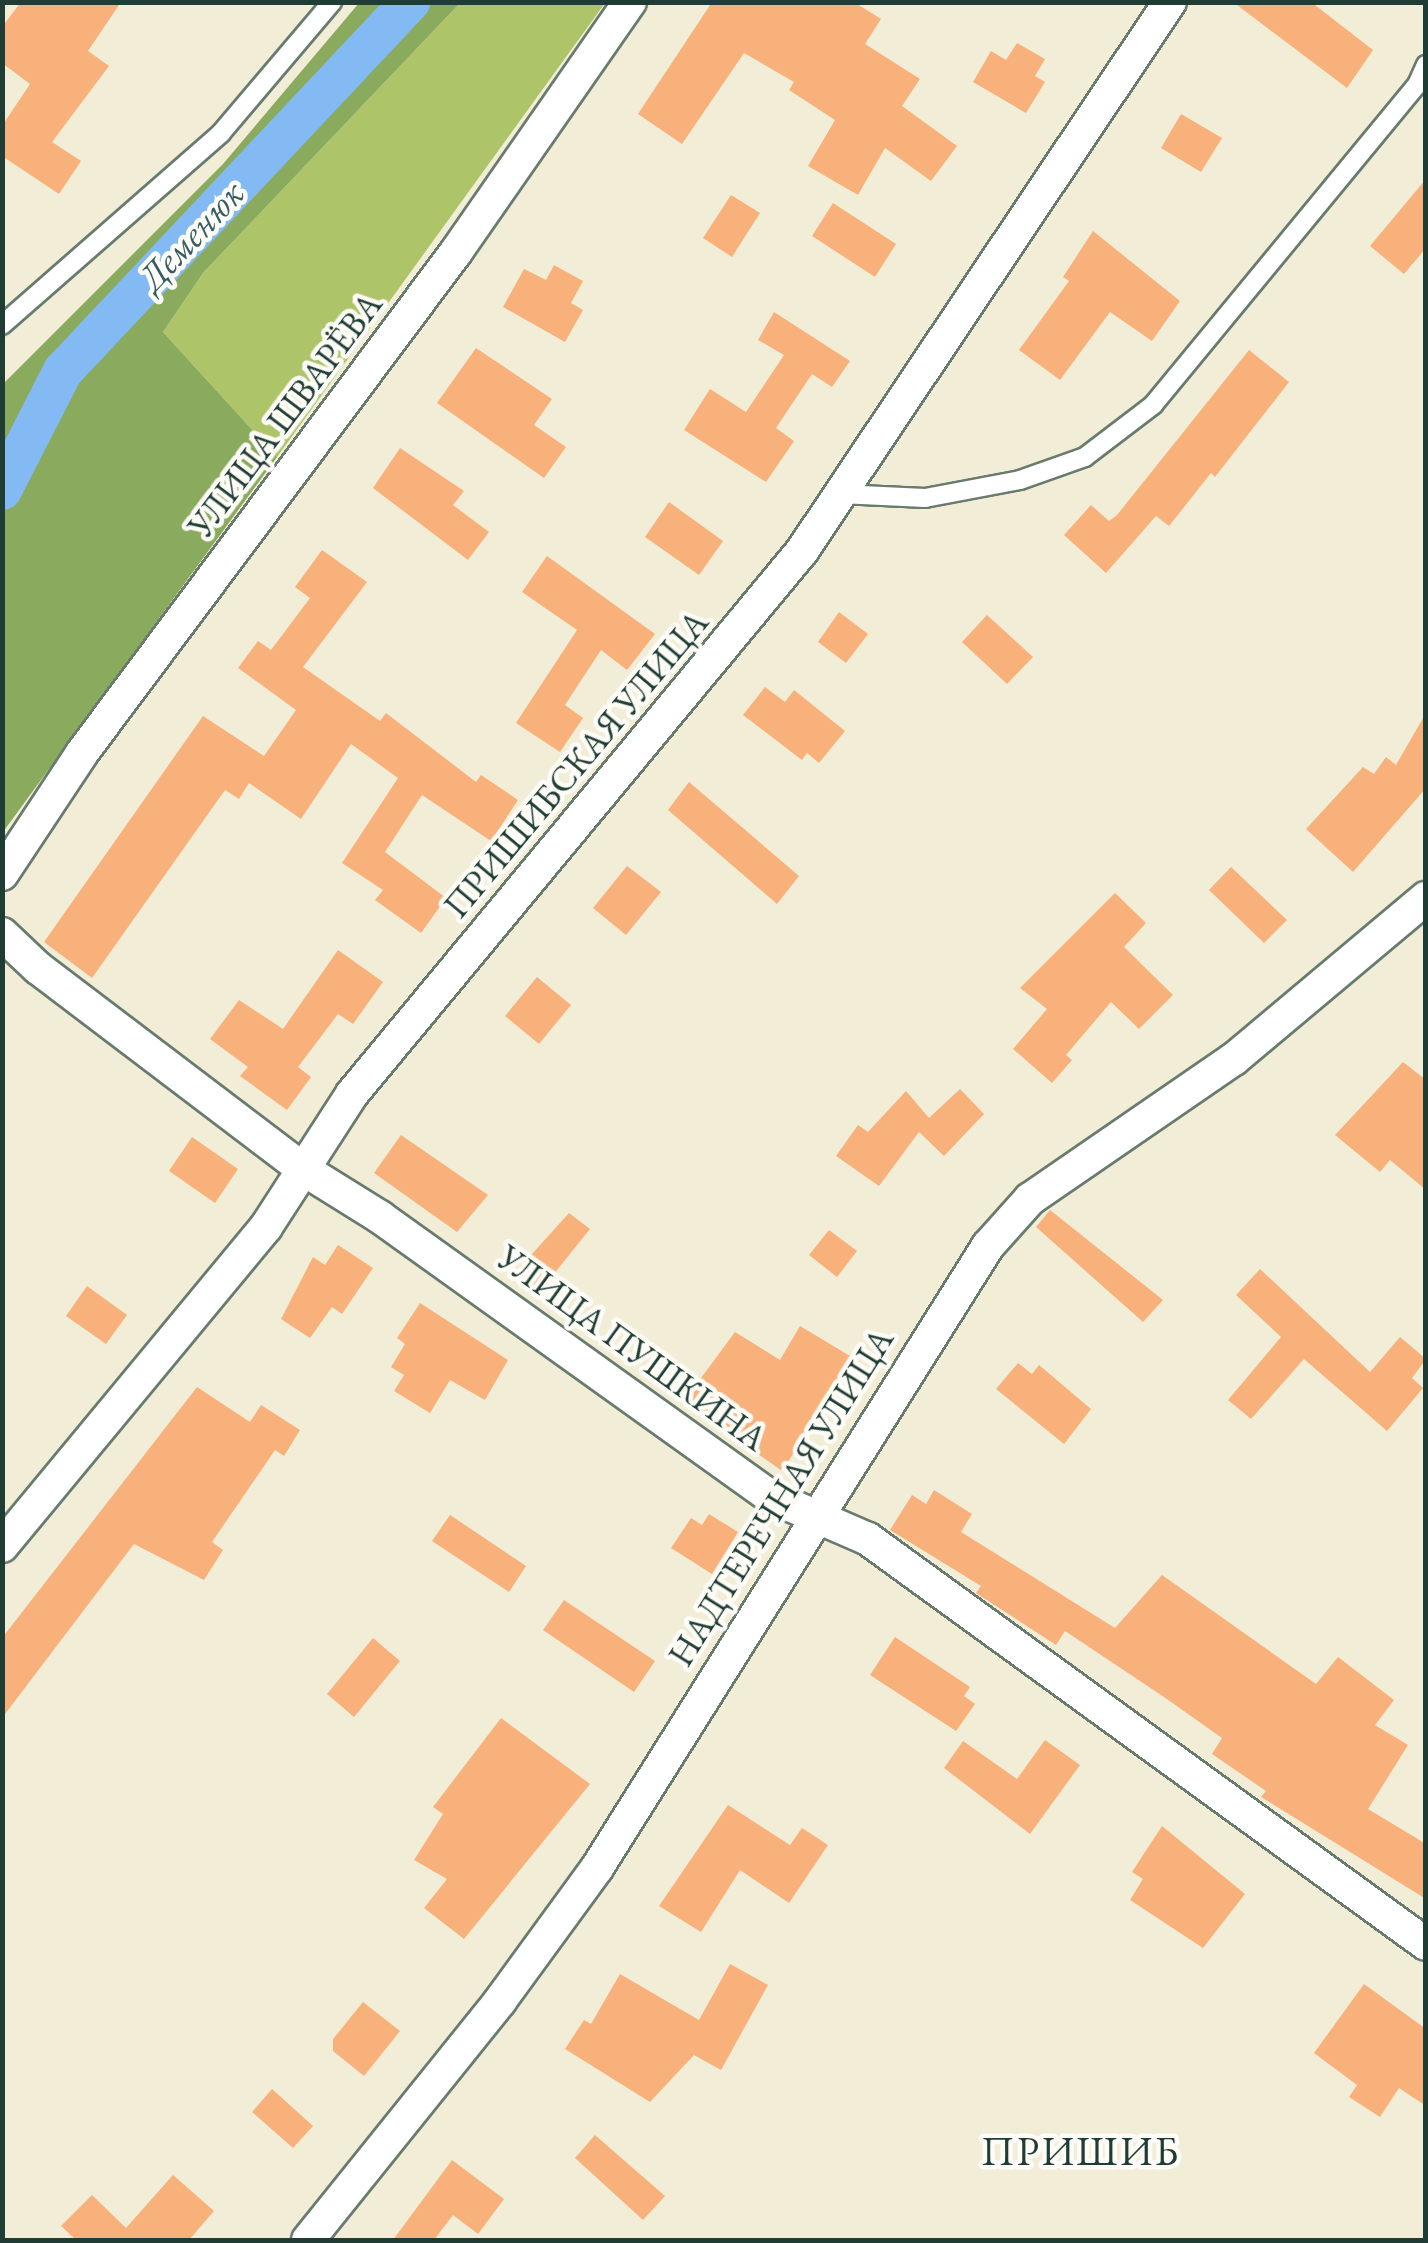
<!DOCTYPE html>
<html>
<head>
<meta charset="utf-8">
<style>
	body { margin:0 }
	#map { position:relative; width:1428px; height:2243px; overflow:hidden; background:#f1edd7; font-family:"EB Garamond",serif }
	div>[style] { position:absolute }
	.green>* { inset:0; background:#adc469 }
	.forest>* { inset:0; background:#8aaa5d }
	.canal>* { height:40px; margin:-20px; padding:0 20px; transform-origin:20px; border-radius:20px; background:#84baf3 }
	.building>* { inset:0; background:#f8b17b }
	.roads { filter:drop-shadow(2px 0 #687b6d) drop-shadow(-2px 0 #687b6d) drop-shadow(0 2px #687b6d) drop-shadow(0 -2px #687b6d) }
	.service>* { height:18px; margin:-9px; padding:0 9px; transform-origin:9px; border-radius:9px; background:#fff }
	.minor>* { height:32px; margin:-16px; padding:0 16px; transform-origin:16px; border-radius:16px; background:#fff }
	span { translate:-50% -50%; white-space:nowrap; text-align:center; line-height:1.15; -webkit-text-stroke:9px #fdfcf7; paint-order:stroke }
	.street-label { font-size:35px; color:#1f3d34 }
	.water-label { font-size:38px; color:#385c64; font-style:italic }
	.quarter-label { font-size:40px; color:#1f3d34; letter-spacing:2.5px }
	.frame { position:absolute; inset:0; border:5px solid #1f3d34; pointer-events:none }
</style>
</head>
<body>
<div id="map">
	<div class="green">
		<div style="clip-path:polygon(460px 3px,605px 3px,277px 457px,163px 332px,203px 273px)"></div>
	</div>
	<div class="forest">
		<div style="clip-path:polygon(359px 3px,460px 3px,203px 273px,163px 332px,277px 457px,3px 832px,3px 384px,223px 164px)"></div>
	</div>
	<div class="canal">
		<div style="left:2px;top:490px;width:134px;rotate:-62.9deg"></div>
		<div style="left:63px;top:371px;width:507px;rotate:-46.76deg"></div>
	</div>
	<div class="building">
		<div style="clip-path:polygon(21px 2px,121px 2px,88px 51px,109px 66px,52px 142px,81px 161px,59px 194px,2px 156px,2px 126px,30px 84px,2px 63px,2px 27px)"></div>
		<div style="clip-path:polygon(712px 2px,854px 2px,881px 19px,865px 44px,920px 79px,902px 106px,957px 146px,931px 181px,885px 148px,858px 195px,808px 166px,835px 120px,789px 90px,794px 82px,744px 53px,682px 144px,638px 114px)"></div>
		<div style="clip-path:polygon(1233px 2px,1311px 2px,1373px 50px,1347px 88px)"></div>
		<div style="clip-path:polygon(1017px 43px,1045px 59px,1035px 76px,1045px 82px,1026px 113px,973px 82px,991px 51px,1006px 60px)"></div>
		<div style="clip-path:polygon(1181px 114px,1222px 138px,1201px 172px,1161px 148px)"></div>
		<div style="clip-path:polygon(1426px 179px,1426px 248px,1404px 274px,1370px 246px)"></div>
		<div style="clip-path:polygon(731px 195px,760px 213px,732px 257px,703px 238px)"></div>
		<div style="clip-path:polygon(833px 203px,896px 244px,875px 277px,812px 236px)"></div>
		<div style="clip-path:polygon(1093px 231px,1180px 301px,1152px 341px,1110px 312px,1060px 380px,1019px 350px,1069px 281px,1063px 277px)"></div>
		<div style="clip-path:polygon(554px 265px,583px 281px,571px 303px,583px 310px,565px 342px,503px 307px,524px 269px,546px 280px)"></div>
		<div style="clip-path:polygon(774px 312px,850px 361px,832px 387px,812px 374px,776px 428px,794px 441px,766px 482px,684px 430px,710px 389px,746px 412px,784px 355px,758px 340px)"></div>
		<div style="clip-path:polygon(476px 348px,552px 399px,534px 425px,566px 447px,544px 478px,437px 403px)"></div>
		<div style="clip-path:polygon(1249px 350px,1289px 382px,1215px 477px,1211px 473px,1169px 526px,1156px 516px,1106px 573px,1064px 535px,1091px 505px,1109px 521px,1117px 515px)"></div>
		<div style="clip-path:polygon(400px 448px,464px 491px,453px 505px,489px 532px,468px 560px,373px 488px)"></div>
		<div style="clip-path:polygon(669px 502px,723px 541px,699px 575px,645px 537px)"></div>
		<div style="clip-path:polygon(322px 550px,367px 582px,303px 667px,380px 721px,386px 713px,476px 782px,481px 775px,518px 800px,491px 841px,422px 795px,385px 852px,446px 898px,421px 933px,375px 900px,383px 890px,342px 863px,398px 778px,351px 744px,301px 819px,249px 783px,239px 799px,225px 790px,92px 978px,44px 942px,203px 716px,264px 756px,296px 710px,238px 668px,258px 641px,271px 650px,310px 598px,295px 587px)"></div>
		<div style="clip-path:polygon(547px 556px,655px 634px,627px 670px,601px 650px,565px 705px,583px 718px,560px 752px,516px 723px,577px 630px,522px 592px)"></div>
		<div style="clip-path:polygon(839px 612px,868px 634px,846px 663px,818px 642px)"></div>
		<div style="clip-path:polygon(987px 615px,1033px 657px,1007px 684px,962px 642px)"></div>
		<div style="clip-path:polygon(765px 687px,785px 702px,794px 690px,845px 731px,819px 763px,807px 753px,802px 760px,743px 715px)"></div>
		<div style="clip-path:polygon(1426px 713px,1426px 788px,1353px 872px,1306px 829px,1363px 767px,1374px 774px,1386px 757px,1396px 765px)"></div>
		<div style="clip-path:polygon(689px 782px,799px 876px,777px 904px,668px 810px)"></div>
		<div style="clip-path:polygon(627px 866px,661px 892px,626px 935px,593px 908px)"></div>
		<div style="clip-path:polygon(1231px 867px,1287px 920px,1264px 943px,1209px 890px)"></div>
		<div style="clip-path:polygon(1115px 893px,1146px 923px,1124px 947px,1173px 995px,1139px 1029px,1111px 1002px,1066px 1055px,1072px 1060px,1052px 1083px,1013px 1049px,1047px 1009px,1020px 988px)"></div>
		<div style="clip-path:polygon(338px 950px,383px 982px,353px 1024px,338px 1014px,298px 1067px,311px 1077px,287px 1110px,240px 1076px,248px 1067px,210px 1039px,239px 1000px,283px 1029px)"></div>
		<div style="clip-path:polygon(537px 977px,571px 1005px,539px 1044px,505px 1016px)"></div>
		<div style="clip-path:polygon(1403px 1062px,1426px 1080px,1426px 1190px,1390px 1160px,1380px 1172px,1335px 1135px)"></div>
		<div style="clip-path:polygon(960px 1089px,984px 1114px,944px 1156px,919px 1132px,879px 1186px,836px 1156px,858px 1125px,868px 1132px,906px 1091px,929px 1118px)"></div>
		<div style="clip-path:polygon(401px 1135px,488px 1195px,457px 1232px,374px 1173px)"></div>
		<div style="clip-path:polygon(192px 1137px,238px 1169px,215px 1203px,169px 1171px)"></div>
		<div style="clip-path:polygon(1050px 1210px,1163px 1300px,1143px 1322px,1036px 1227px)"></div>
		<div style="clip-path:polygon(569px 1213px,590px 1229px,537px 1295px,513px 1275px)"></div>
		<div style="clip-path:polygon(829px 1230px,857px 1251px,837px 1277px,809px 1255px)"></div>
		<div style="clip-path:polygon(338px 1245px,373px 1268px,342px 1314px,332px 1307px,310px 1338px,281px 1319px,313px 1257px,325px 1265px)"></div>
		<div style="clip-path:polygon(1260px 1269px,1370px 1372px,1400px 1337px,1426px 1359px,1412px 1378px,1423px 1388px,1387px 1431px,1304px 1359px,1251px 1419px,1228px 1400px,1281px 1337px,1236px 1295px)"></div>
		<div style="clip-path:polygon(87px 1286px,127px 1315px,106px 1344px,66px 1316px)"></div>
		<div style="clip-path:polygon(420px 1303px,508px 1360px,485px 1400px,450px 1380px,430px 1413px,394px 1391px,404px 1375px,391px 1367px,405px 1344px,397px 1338px)"></div>
		<div style="clip-path:polygon(800px 1326px,855px 1359px,782px 1471px,684px 1401px,735px 1332px,780px 1360px)"></div>
		<div style="clip-path:polygon(1018px 1363px,1032px 1374px,1039px 1365px,1091px 1409px,1064px 1444px,996px 1389px)"></div>
		<div style="clip-path:polygon(197px 1387px,250px 1422px,261px 1405px,300px 1430px,284px 1456px,275px 1450px,212px 1542px,223px 1550px,204px 1580px,134px 1544px,2px 1718px,2px 1638px)"></div>
		<div style="clip-path:polygon(934px 1490px,972px 1514px,961px 1532px,1115px 1628px,1162px 1575px,1316px 1684px,1338px 1657px,1394px 1700px,1375px 1725px,1408px 1745px,1368px 1809px,1426px 1844px,1426px 1899px,1261px 1797px,1266px 1791px,1212px 1754px,1222px 1738px,1164px 1697px,1065px 1631px,1056px 1645px,976px 1593px,981px 1586px,890px 1530px,912px 1495px,926px 1504px)"></div>
		<div style="clip-path:polygon(709px 1514px,738px 1532px,712px 1574px,671px 1548px,691px 1518px,702px 1525px)"></div>
		<div style="clip-path:polygon(450px 1515px,526px 1566px,509px 1592px,432px 1541px)"></div>
		<div style="clip-path:polygon(564px 1600px,655px 1661px,634px 1692px,543px 1630px)"></div>
		<div style="clip-path:polygon(895px 1637px,970px 1687px,964px 1696px,975px 1704px,956px 1731px,870px 1675px)"></div>
		<div style="clip-path:polygon(373px 1638px,400px 1661px,354px 1717px,327px 1694px)"></div>
		<div style="clip-path:polygon(501px 1718px,590px 1784px,464px 1939px,424px 1908px,447px 1879px,414px 1860px,443px 1814px,433px 1807px)"></div>
		<div style="clip-path:polygon(1045px 1740px,1080px 1765px,1030px 1834px,944px 1768px,963px 1741px,1017px 1779px)"></div>
		<div style="clip-path:polygon(728px 1805px,790px 1845px,802px 1828px,828px 1845px,789px 1903px,740px 1870px,701px 1932px,659px 1906px)"></div>
		<div style="clip-path:polygon(1162px 1826px,1245px 1894px,1203px 1948px,1130px 1900px,1143px 1879px,1132px 1872px)"></div>
		<div style="clip-path:polygon(730px 1964px,768px 1985px,721px 2070px,694px 2055px,650px 2102px,565px 2049px,584px 2020px,591px 2024px,620px 1974px,699px 2020px)"></div>
		<div style="clip-path:polygon(1364px 1984px,1426px 2029px,1426px 2106px,1399px 2088px,1380px 2117px,1349px 2097px,1357px 2085px,1314px 2053px)"></div>
		<div style="clip-path:polygon(363px 2002px,400px 2031px,364px 2076px,333px 2051px,333px 2039px)"></div>
		<div style="clip-path:polygon(272px 2089px,313px 2126px,293px 2148px,252px 2112px)"></div>
		<div style="clip-path:polygon(595px 2135px,665px 2196px,643px 2220px,575px 2158px)"></div>
		<div style="clip-path:polygon(452px 2160px,504px 2199px,478px 2234px,453px 2215px,434px 2240px,393px 2240px)"></div>
		<div style="clip-path:polygon(173px 2175px,214px 2211px,189px 2240px,76px 2240px,61px 2226px,92px 2195px,126px 2228px)"></div>
	</div>
	<div class="roads">
		<div class="service">
			<div style="left:2px;top:325px;width:291px;rotate:-41.2deg"></div>
			<div style="left:221px;top:133px;width:172px;rotate:-49.7deg"></div>
			<div style="left:840px;top:494px;width:85px;rotate:2.7deg"></div>
			<div style="left:925px;top:498px;width:97px;rotate:-10.7deg"></div>
			<div style="left:1020px;top:480px;width:69px;rotate:-19.5deg"></div>
			<div style="left:1085px;top:457px;width:86px;rotate:-37.4deg"></div>
			<div style="left:1153px;top:405px;width:415px;rotate:-50.5deg"></div>
			<div style="left:1417px;top:85px;width:22px;rotate:-66deg"></div>
		</div>
		<div class="minor">
			<div style="left:2px;top:874px;width:145px;rotate:-56.5deg"></div>
			<div style="left:82px;top:753px;width:625px;rotate:-53.26deg"></div>
			<div style="left:456px;top:252px;width:305px;rotate:-55.2deg"></div>
			<div style="left:2px;top:934px;width:50px;rotate:43.4deg"></div>
			<div style="left:38px;top:968px;width:333px;rotate:37.2deg"></div>
			<div style="left:303px;top:1169px;width:91px;rotate:31.9deg"></div>
			<div style="left:380px;top:1217px;width:479px;rotate:35.6deg"></div>
			<div style="left:769px;top:1496px;width:108px;rotate:23.5deg"></div>
			<div style="left:868px;top:1539px;width:689px;rotate:35.97deg"></div>
			<div style="left:2px;top:1546px;width:414px;rotate:-50.4deg"></div>
			<div style="left:266px;top:1227px;width:158px;rotate:-57.1deg"></div>
			<div style="left:352px;top:1094px;width:705px;rotate:-50.35deg"></div>
			<div style="left:802px;top:551px;width:661px;rotate:-56.17deg"></div>
			<div style="left:308px;top:2240px;width:307px;rotate:-51.2deg"></div>
			<div style="left:500px;top:2001px;width:165px;rotate:-53.9deg"></div>
			<div style="left:597px;top:1868px;width:735px;rotate:-57.85deg"></div>
			<div style="left:988px;top:1246px;width:63px;rotate:-48.2deg"></div>
			<div style="left:1030px;top:1199px;width:247px;rotate:-34.5deg"></div>
			<div style="left:1234px;top:1059px;width:251px;rotate:-40deg"></div>
		</div>
	</div>
	<div class="street-label">
		<span style="left:285px;top:415px;rotate:-53deg">УЛИЦА ШВАРЁВА</span>
		<span style="left:576px;top:764px;rotate:-50deg">ПРИШИБСКАЯ УЛИЦА</span>
		<span style="left:632px;top:1348px;rotate:36deg">УЛИЦА ПУШКИНА</span>
		<span style="left:781px;top:1497px;rotate:-58deg">НАДТЕРЕЧНАЯ УЛИЦА</span>
	</div>
	<div class="water-label">
		<span style="left:191px;top:235px;rotate:-47deg">Деменюк</span>
	</div>
	<div class="quarter-label">
		<span style="left:1081px;top:2151px">ПРИШИБ</span>
	</div>
	<div class="frame"></div>
</div>
</body>
</html>
